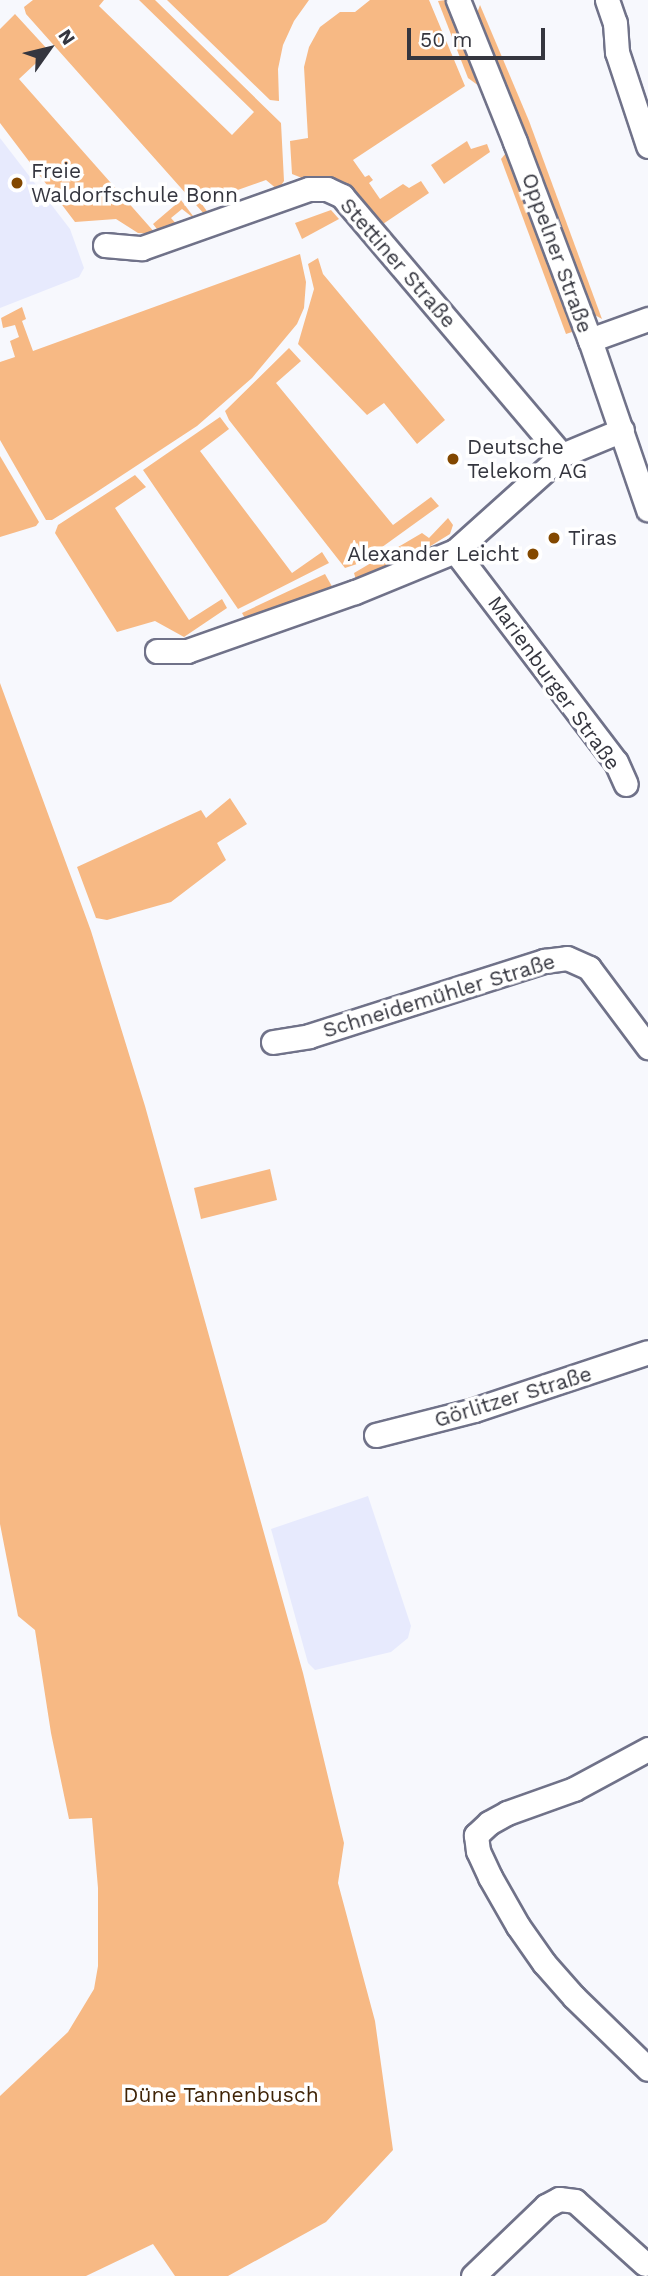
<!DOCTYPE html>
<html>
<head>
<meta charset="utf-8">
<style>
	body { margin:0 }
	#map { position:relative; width:648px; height:2276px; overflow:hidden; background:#f7f8fd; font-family:"Work Sans",sans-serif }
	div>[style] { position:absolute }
	.built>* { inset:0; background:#e7eafd }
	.green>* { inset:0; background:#f7b984 }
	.roads { filter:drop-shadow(2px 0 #707289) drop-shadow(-2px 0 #707289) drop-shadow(0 2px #707289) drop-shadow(0 -2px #707289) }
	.minor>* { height:23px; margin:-11.5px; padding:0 11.5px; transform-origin:11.5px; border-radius:11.5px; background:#fff }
	.dots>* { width:19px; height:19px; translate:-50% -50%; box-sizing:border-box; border:4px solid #fff; border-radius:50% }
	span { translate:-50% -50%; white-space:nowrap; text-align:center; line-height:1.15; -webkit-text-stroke:7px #fff; paint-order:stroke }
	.poi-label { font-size:21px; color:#35363f }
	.left { translate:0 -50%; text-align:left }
	.right { translate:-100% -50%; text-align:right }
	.street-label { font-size:21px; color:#35363f }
	.park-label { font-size:21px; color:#3f2306 }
	.north { position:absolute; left:14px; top:14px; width:70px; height:70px; -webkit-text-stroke:5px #fff; paint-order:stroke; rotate:56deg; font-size:19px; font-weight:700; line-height:28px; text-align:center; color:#35363f }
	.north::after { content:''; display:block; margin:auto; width:24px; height:32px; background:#35363f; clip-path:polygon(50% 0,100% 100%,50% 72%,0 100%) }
	.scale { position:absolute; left:407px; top:28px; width:138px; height:32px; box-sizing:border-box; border:4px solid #35363f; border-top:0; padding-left:9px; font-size:21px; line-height:24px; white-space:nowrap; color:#35363f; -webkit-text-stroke:5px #fff; paint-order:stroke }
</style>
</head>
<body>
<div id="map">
	<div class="built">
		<div style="clip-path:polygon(0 138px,70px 229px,84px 268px,79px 277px,0 308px)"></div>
		<div style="clip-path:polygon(368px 1496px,411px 1626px,408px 1638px,391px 1652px,315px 1670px,308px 1663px,271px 1529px)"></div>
	</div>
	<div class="green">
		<div style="clip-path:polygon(33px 0,104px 0,99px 6px,232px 135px,254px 112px,139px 0,155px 0,281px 123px,284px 181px,278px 190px,266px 180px,201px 203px,209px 214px,205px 215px,26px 14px,24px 7px)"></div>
		<div style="clip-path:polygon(167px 0,309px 0,294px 21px,283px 45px,278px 69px,279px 101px,270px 100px)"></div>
		<div style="clip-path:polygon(370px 0,429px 0,465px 86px,353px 160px,365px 177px,369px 175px,373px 180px,369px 183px,380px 199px,403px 184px,409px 188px,421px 181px,429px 193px,380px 226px,360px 200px,342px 184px,326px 177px,302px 178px,292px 174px,290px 141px,308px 138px,304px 67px,309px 47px,320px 27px,340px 12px,355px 12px)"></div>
		<div style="clip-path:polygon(446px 0,466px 49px,479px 86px,468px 78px,438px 1px)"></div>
		<div style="clip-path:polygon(480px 5px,529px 121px,602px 319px,593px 314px,477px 13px)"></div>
		<div style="clip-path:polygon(15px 14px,49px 51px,19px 79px,156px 234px,138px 233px,116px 219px,75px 222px,0 123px,0 29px)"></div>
		<div style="clip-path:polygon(467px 141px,471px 149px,487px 144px,490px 152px,444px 184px,431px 165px)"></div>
		<div style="clip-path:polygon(506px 153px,511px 163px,575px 331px,566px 334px,501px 159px)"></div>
		<div style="clip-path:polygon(181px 200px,196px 220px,182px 209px,171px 218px,178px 226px,160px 233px,153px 224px)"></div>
		<div style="clip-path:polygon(331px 210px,339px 219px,302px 239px,295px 223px)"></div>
		<div style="clip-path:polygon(300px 254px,306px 282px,304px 308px,297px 324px,252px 378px,197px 426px,92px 495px,52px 520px,46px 520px,0 440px,0 362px,15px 357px,10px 341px,19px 337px,15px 325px,3px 328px,1px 318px,22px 307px,26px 319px,22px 321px,33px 351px)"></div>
		<div style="clip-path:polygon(318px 258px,323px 274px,445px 420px,417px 444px,384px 403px,367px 415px,298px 344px,314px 289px,308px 264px)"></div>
		<div style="clip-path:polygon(289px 348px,301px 361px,276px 383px,393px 525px,431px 497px,439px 506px,360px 563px,345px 568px,229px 420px,225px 411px)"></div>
		<div style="clip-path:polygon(220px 417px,229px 429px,200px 451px,292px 573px,322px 552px,329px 563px,238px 609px,143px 470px)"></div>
		<div style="clip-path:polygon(0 456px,39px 522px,36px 526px,0 537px)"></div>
		<div style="clip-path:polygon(135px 475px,146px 487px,115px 508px,189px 620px,222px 599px,227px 608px,184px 637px,155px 621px,117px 632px,55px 533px,58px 525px)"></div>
		<div style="clip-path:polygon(448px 518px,453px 525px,450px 534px,416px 555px,356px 580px,354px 573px,422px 533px,429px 538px)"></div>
		<div style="clip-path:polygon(325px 574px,334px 590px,247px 622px,242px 613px)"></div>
		<div style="clip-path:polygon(0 683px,91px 931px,145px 1106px,303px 1673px,344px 1843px,338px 1883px,375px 2021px,393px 2150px,326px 2222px,228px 2276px,175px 2276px,153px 2244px,86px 2276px,0 2276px,0 2096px,68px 2032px,94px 1989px,98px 1966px,98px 1888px,92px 1818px,69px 1819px,51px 1733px,35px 1630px,18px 1616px,0 1524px)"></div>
		<div style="clip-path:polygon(230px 798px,247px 824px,217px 843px,226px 860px,171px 902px,107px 920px,96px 918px,77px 867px,201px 810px,206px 818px)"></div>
		<div style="clip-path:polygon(270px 1169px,277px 1200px,201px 1219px,194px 1188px)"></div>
	</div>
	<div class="roads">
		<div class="minor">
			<div style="left:458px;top:0;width:153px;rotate:68.1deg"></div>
			<div style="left:515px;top:142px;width:212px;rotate:69.3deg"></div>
			<div style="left:590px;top:340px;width:179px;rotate:71.1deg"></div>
			<div style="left:607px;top:0;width:24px;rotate:71deg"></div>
			<div style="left:615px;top:23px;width:29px;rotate:86deg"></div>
			<div style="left:617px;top:52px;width:99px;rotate:71.7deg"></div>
			<div style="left:105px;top:245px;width:37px;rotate:5deg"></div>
			<div style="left:142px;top:248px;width:177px;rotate:-19.5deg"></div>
			<div style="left:309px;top:189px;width:18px"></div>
			<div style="left:327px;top:189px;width:17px;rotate:25deg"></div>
			<div style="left:342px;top:196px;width:340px;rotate:49.7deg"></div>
			<div style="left:590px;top:340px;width:62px;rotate:-19.9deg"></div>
			<div style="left:455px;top:551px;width:265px;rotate:52.7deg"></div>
			<div style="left:616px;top:762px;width:24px;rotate:66deg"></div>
			<div style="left:157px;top:651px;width:30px"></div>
			<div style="left:187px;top:651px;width:178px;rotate:-19.4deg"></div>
			<div style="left:355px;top:592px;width:108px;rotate:-22.3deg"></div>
			<div style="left:455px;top:551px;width:144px;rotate:-41.9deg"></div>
			<div style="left:562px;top:455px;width:65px;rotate:-22.6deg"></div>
			<div style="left:273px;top:1042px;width:36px;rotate:-9deg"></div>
			<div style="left:309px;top:1036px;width:247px;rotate:-17.7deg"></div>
			<div style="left:544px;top:961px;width:23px;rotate:-7deg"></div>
			<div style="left:567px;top:958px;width:24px;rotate:24deg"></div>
			<div style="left:589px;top:968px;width:99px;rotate:53.2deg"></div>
			<div style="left:376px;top:1435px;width:101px;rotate:-14.3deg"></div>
			<div style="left:474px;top:1410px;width:183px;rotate:-18.4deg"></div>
			<div style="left:648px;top:1749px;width:84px;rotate:151.6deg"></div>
			<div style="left:574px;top:1789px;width:71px;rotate:160.3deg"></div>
			<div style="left:507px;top:1813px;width:21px;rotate:151deg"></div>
			<div style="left:489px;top:1823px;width:18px;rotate:137deg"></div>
			<div style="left:476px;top:1835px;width:16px;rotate:83deg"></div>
			<div style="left:478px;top:1851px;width:29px;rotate:65deg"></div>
			<div style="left:490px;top:1877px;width:56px;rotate:60.3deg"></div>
			<div style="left:518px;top:1926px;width:45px;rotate:54.9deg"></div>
			<div style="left:544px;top:1963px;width:45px;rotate:48.6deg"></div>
			<div style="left:574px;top:1997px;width:103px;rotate:44.2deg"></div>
			<div style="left:473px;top:2276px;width:101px;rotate:-43.8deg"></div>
			<div style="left:546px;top:2206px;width:15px;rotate:-28deg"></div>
			<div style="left:559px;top:2199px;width:16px;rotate:7deg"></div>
			<div style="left:575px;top:2201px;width:94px;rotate:42deg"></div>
		</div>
	</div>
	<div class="dots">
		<div style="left:17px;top:183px;background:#834800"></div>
		<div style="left:453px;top:459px;background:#834800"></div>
		<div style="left:554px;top:538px;background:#834800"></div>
		<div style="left:533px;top:554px;background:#834800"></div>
	</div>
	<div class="poi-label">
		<span class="left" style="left:31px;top:183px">Freie<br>Waldorfschule Bonn</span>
		<span class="left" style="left:467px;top:459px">Deutsche<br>Telekom AG</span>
		<span class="left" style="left:568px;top:538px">Tiras</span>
		<span class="right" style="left:519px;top:554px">Alexander Leicht</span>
	</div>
	<div class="street-label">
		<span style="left:557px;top:253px;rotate:70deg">Oppelner Straße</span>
		<span style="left:398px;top:263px;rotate:49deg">Stettiner Straße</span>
		<span style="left:554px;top:683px;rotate:54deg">Marienburger Straße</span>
		<span style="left:439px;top:996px;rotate:-17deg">Schneidemühler Straße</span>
		<span style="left:513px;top:1397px;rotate:-17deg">Görlitzer Straße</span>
	</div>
	<div class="park-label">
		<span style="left:221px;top:2095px">Düne Tannenbusch</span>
	</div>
	<div class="north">N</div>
	<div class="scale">50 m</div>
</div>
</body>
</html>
